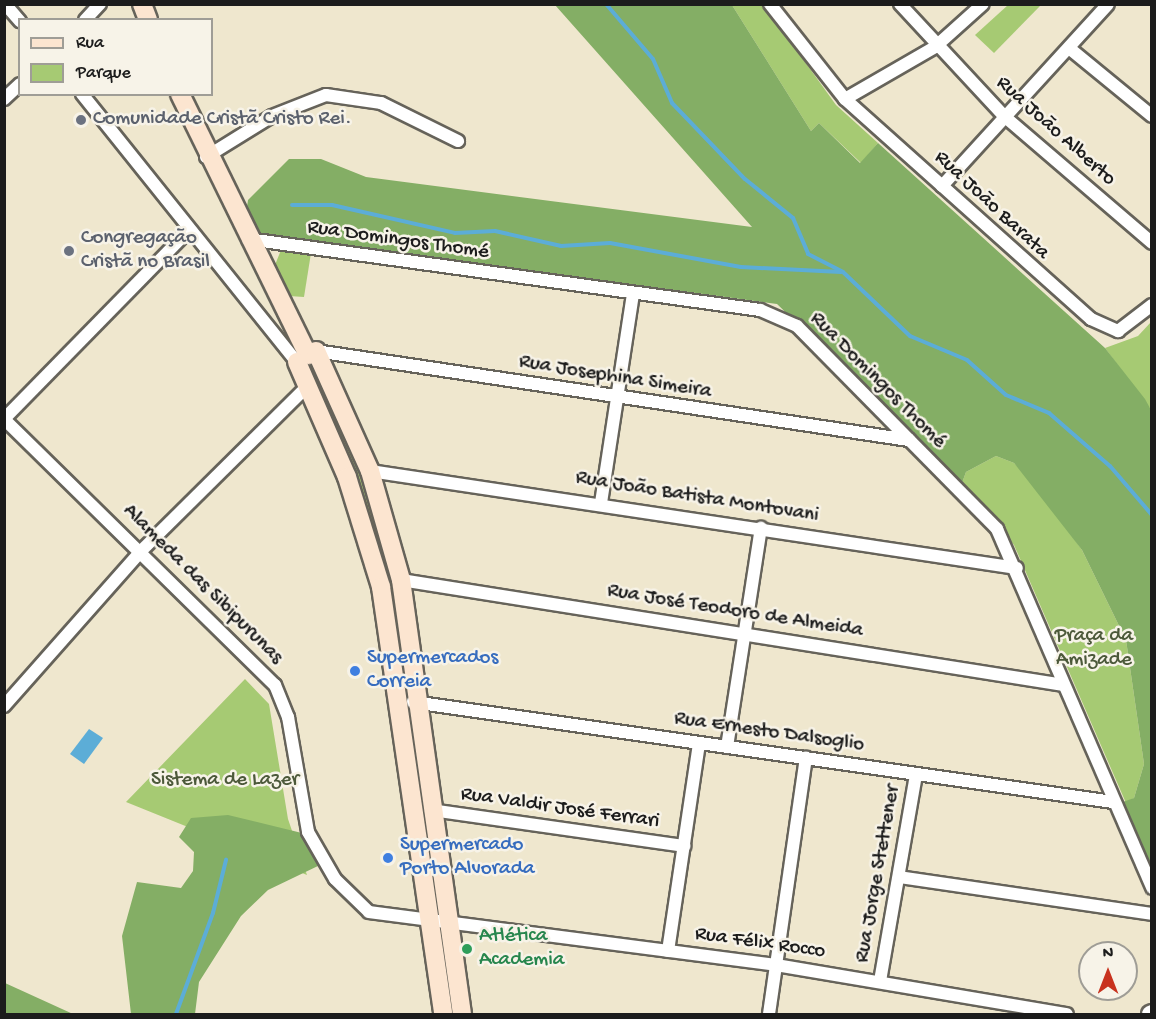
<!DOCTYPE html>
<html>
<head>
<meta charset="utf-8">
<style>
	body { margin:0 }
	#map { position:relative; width:1156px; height:1019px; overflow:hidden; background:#efe7ce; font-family:"Gochi Hand",sans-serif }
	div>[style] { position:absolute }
	.green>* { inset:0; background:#a6ca73 }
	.forest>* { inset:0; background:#84ae65 }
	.water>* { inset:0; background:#5cadd7 }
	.stream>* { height:4px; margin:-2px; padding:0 2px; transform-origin:2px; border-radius:2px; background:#5cadd7 }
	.roads { filter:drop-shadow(2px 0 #66635a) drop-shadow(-2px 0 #66635a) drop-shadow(0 2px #66635a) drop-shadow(0 -2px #66635a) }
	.minor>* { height:12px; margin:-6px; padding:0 6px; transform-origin:6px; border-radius:6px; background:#fff }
	.tertiary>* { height:16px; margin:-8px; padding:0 8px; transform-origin:8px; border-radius:8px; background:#fff }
	.secondary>* { height:18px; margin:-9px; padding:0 9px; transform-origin:9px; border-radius:9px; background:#fce5d0 }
	.dots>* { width:16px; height:16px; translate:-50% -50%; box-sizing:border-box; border:3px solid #f7f3e8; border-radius:50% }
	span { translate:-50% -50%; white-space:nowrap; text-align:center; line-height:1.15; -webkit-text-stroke:5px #f7f3e8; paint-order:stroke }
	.worship-label { font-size:21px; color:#5b616d }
	.left { translate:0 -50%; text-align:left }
	.street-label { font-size:21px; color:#1c1c1c }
	.park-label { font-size:21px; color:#4c593a }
	.shop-label { font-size:21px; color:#366cbe }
	.leisure-label { font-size:21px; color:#27864d }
	.frame { position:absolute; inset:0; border:6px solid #1c1c1c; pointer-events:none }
	.legend { position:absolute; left:18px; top:18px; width:195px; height:78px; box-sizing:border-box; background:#f7f3e8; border:2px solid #9f9d96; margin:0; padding:8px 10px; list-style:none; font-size:18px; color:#1c1c1c }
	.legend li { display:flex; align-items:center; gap:12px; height:30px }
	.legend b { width:30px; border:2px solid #9f9d96 }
	.north { position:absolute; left:1078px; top:941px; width:60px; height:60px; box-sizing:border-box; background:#f7f3e8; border:2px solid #9f9d96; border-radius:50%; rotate:0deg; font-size:16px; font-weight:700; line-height:24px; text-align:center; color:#1c1c1c }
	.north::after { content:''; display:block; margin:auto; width:21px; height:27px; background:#c8321e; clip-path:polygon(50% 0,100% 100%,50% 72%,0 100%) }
</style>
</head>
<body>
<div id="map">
	<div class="green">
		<div style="clip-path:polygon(732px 5px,764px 5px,836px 105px,878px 143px,861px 163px,819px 123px,811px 131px)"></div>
		<div style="clip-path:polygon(1008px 5px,1041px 5px,994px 53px,975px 35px)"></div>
		<div style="clip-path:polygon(288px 249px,311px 253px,304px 297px,289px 296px,275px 265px,281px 250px)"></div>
		<div style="clip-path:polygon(1151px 322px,1151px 410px,1105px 348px,1138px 336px)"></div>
		<div style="clip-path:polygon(313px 365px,372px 501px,412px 685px,406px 685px,378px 544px,309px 371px)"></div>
		<div style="clip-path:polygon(996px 456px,1014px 463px,1037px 486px,1082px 550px,1126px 640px,1144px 764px,1134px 798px,1126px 803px,1014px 545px,962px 483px,966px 472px)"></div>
		<div style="clip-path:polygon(245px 679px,269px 704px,288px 819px,307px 875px,126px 802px)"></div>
	</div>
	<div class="forest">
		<div style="clip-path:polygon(555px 5px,732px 5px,811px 131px,819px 123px,860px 163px,878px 143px,1105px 348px,1145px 399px,1151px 410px,1151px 865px,1123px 802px,1134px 798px,1144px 764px,1126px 640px,1082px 550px,1014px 463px,996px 456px,966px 472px,962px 483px,777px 304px,252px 233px,245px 220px,248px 200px,289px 159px,321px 159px,366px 177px,752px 227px)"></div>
		<div style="clip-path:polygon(228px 815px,310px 835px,324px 847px,320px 865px,268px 890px,241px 916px,199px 982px,195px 1014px,131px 1014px,122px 936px,137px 882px,181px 888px,193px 871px,194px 852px,179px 837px,191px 818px)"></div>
		<div style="clip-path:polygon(5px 983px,73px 1014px,5px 1014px)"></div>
	</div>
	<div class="water">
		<div style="clip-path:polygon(89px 729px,103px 738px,84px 764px,70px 754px)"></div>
	</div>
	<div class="stream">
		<div style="left:606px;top:4px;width:72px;rotate:49.5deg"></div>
		<div style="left:653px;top:59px;width:48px;rotate:66.6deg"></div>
		<div style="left:672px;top:103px;width:105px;rotate:46.2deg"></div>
		<div style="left:745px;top:179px;width:62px;rotate:39.1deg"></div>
		<div style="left:793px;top:218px;width:39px;rotate:67deg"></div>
		<div style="left:808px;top:254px;width:39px;rotate:27deg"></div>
		<div style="left:843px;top:272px;width:93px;rotate:43.7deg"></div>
		<div style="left:910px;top:336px;width:62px;rotate:22.8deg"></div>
		<div style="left:967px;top:360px;width:52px;rotate:41.9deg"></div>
		<div style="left:1006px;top:395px;width:47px;rotate:22.7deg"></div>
		<div style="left:1049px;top:413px;width:81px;rotate:41deg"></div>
		<div style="left:1110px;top:466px;width:65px;rotate:49.4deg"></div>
		<div style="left:292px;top:205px;width:40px"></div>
		<div style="left:332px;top:205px;width:126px;rotate:12.8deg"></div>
		<div style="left:455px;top:233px;width:40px;rotate:-2.9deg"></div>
		<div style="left:495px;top:231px;width:68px;rotate:12.8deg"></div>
		<div style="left:561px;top:246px;width:49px;rotate:-3.5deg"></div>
		<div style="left:610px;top:243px;width:133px;rotate:10.4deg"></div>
		<div style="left:741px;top:267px;width:100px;rotate:2.9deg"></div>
		<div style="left:176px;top:1014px;width:108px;rotate:-69.9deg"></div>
		<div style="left:213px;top:913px;width:55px;rotate:-76.2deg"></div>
	</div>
	<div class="roads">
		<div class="minor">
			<div style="left:5px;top:4px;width:23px;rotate:49deg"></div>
			<div style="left:770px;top:4px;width:121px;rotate:51.7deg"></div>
			<div style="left:845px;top:99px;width:330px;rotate:41.8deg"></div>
			<div style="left:1091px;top:319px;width:30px;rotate:24deg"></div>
			<div style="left:1118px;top:331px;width:43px;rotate:-37.4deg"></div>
			<div style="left:900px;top:4px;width:153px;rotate:47.1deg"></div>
			<div style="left:1004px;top:116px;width:195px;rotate:40.6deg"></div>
			<div style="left:85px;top:20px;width:22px;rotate:-47deg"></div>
			<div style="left:1069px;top:48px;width:107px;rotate:39.3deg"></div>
			<div style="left:82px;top:94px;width:344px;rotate:51.3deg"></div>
			<div style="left:297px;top:362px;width:22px;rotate:-30deg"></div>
			<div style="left:316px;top:351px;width:600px;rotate:8.54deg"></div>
			<div style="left:4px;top:99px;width:22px;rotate:-43deg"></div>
			<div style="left:845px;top:99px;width:104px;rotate:-30deg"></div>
			<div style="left:935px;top:47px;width:64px;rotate:-41.9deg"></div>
			<div style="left:206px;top:157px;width:78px;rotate:-31.8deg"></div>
			<div style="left:272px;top:116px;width:58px;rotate:-21.3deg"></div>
			<div style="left:326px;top:95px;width:56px;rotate:8.3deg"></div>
			<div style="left:381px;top:103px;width:86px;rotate:26.3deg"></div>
			<div style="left:942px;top:186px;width:246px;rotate:-47.6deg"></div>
			<div style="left:248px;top:239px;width:517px;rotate:7.89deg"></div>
			<div style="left:760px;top:310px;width:40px;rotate:23.4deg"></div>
			<div style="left:797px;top:326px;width:285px;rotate:45.4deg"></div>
			<div style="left:997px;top:529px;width:391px;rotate:66.6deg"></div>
			<div style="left:4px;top:419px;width:380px;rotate:44.5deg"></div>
			<div style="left:275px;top:685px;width:35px;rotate:68deg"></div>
			<div style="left:288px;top:717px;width:117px;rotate:80.1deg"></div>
			<div style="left:308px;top:832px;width:54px;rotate:60.1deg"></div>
			<div style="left:335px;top:879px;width:47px;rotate:44.1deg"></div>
			<div style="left:369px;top:912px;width:410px;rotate:7.4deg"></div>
			<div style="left:776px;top:965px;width:295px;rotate:9.6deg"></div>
			<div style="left:4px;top:419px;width:264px;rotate:-45.6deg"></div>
			<div style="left:370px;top:471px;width:654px;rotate:8.53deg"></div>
			<div style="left:601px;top:503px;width:212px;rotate:-81.3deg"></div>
			<div style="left:401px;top:580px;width:671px;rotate:9deg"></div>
			<div style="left:413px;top:702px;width:707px;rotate:8.13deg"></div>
			<div style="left:4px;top:706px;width:208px;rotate:-48.5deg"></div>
			<div style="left:142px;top:550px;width:232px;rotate:-44.7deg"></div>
			<div style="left:727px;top:747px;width:222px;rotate:-81.2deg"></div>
			<div style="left:431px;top:810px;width:256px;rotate:8.1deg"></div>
			<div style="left:899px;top:877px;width:256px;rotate:8.3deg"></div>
			<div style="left:668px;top:951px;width:210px;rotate:-81.5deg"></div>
			<div style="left:880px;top:981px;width:210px;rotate:-80.1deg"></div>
			<div style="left:769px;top:1014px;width:259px;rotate:-81.8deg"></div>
		</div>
		<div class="tertiary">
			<div style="left:1150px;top:1014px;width:2px;rotate:-27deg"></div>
		</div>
		<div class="secondary">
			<div style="left:142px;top:4px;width:17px;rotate:69deg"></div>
			<div style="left:180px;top:94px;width:291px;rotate:63.9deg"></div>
			<div style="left:316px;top:351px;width:132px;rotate:65.8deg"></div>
			<div style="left:370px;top:471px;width:113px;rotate:74.1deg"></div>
			<div style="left:401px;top:580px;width:438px;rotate:82deg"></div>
			<div style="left:297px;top:362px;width:125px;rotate:66.5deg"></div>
			<div style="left:347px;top:477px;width:115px;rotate:72.8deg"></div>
			<div style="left:381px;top:587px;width:431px;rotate:81.7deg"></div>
		</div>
	</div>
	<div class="dots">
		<div style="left:81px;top:120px;background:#6b7280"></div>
		<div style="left:69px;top:251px;background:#6b7280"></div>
		<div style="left:355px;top:671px;background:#3f7fe0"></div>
		<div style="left:388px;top:858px;background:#3f7fe0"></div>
		<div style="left:467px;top:949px;background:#2e9e5b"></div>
	</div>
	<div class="worship-label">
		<span class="left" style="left:93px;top:120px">Comunidade Cristã Cristo Rei.</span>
		<span class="left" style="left:81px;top:251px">Congregação<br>Cristã no Brasil</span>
	</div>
	<div class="street-label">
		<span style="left:1055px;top:132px;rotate:42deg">Rua João Alberto</span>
		<span style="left:991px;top:206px;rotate:43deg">Rua João Barata</span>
		<span style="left:398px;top:241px;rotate:8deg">Rua Domingos Thomé</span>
		<span style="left:615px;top:378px;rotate:9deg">Rua Josephina Simeira</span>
		<span style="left:877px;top:381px;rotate:45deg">Rua Domingos Thomé</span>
		<span style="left:697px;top:498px;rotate:9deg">Rua João Batista Montovani</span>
		<span style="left:202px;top:585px;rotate:45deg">Alameda das Sibipurunas</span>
		<span style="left:735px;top:612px;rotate:9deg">Rua José Teodoro de Almeida</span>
		<span style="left:769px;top:733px;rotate:8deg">Rua Ernesto Dalsoglio</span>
		<span style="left:560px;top:809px;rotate:8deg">Rua Valdir José Ferrari</span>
		<span style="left:879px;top:874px;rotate:-80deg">Rua Jorge Stettener</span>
		<span style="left:760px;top:944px;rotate:8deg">Rua Félix Rocco</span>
	</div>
	<div class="park-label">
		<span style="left:1094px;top:649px">Praça da<br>Amizade</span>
		<span style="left:225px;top:781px">Sistema de Lazer</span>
	</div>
	<div class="shop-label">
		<span class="left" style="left:367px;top:671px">Supermercados<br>Correia</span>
		<span class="left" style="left:400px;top:858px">Supermercado<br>Porto Alvorada</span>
	</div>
	<div class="leisure-label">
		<span class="left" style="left:479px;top:949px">Atlética<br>Academia</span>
	</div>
	<div class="frame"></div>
	<ul class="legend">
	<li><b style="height:8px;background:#fce5d0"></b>Rua</li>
	<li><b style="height:16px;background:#a6ca73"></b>Parque</li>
	</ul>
	<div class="north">N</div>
</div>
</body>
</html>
